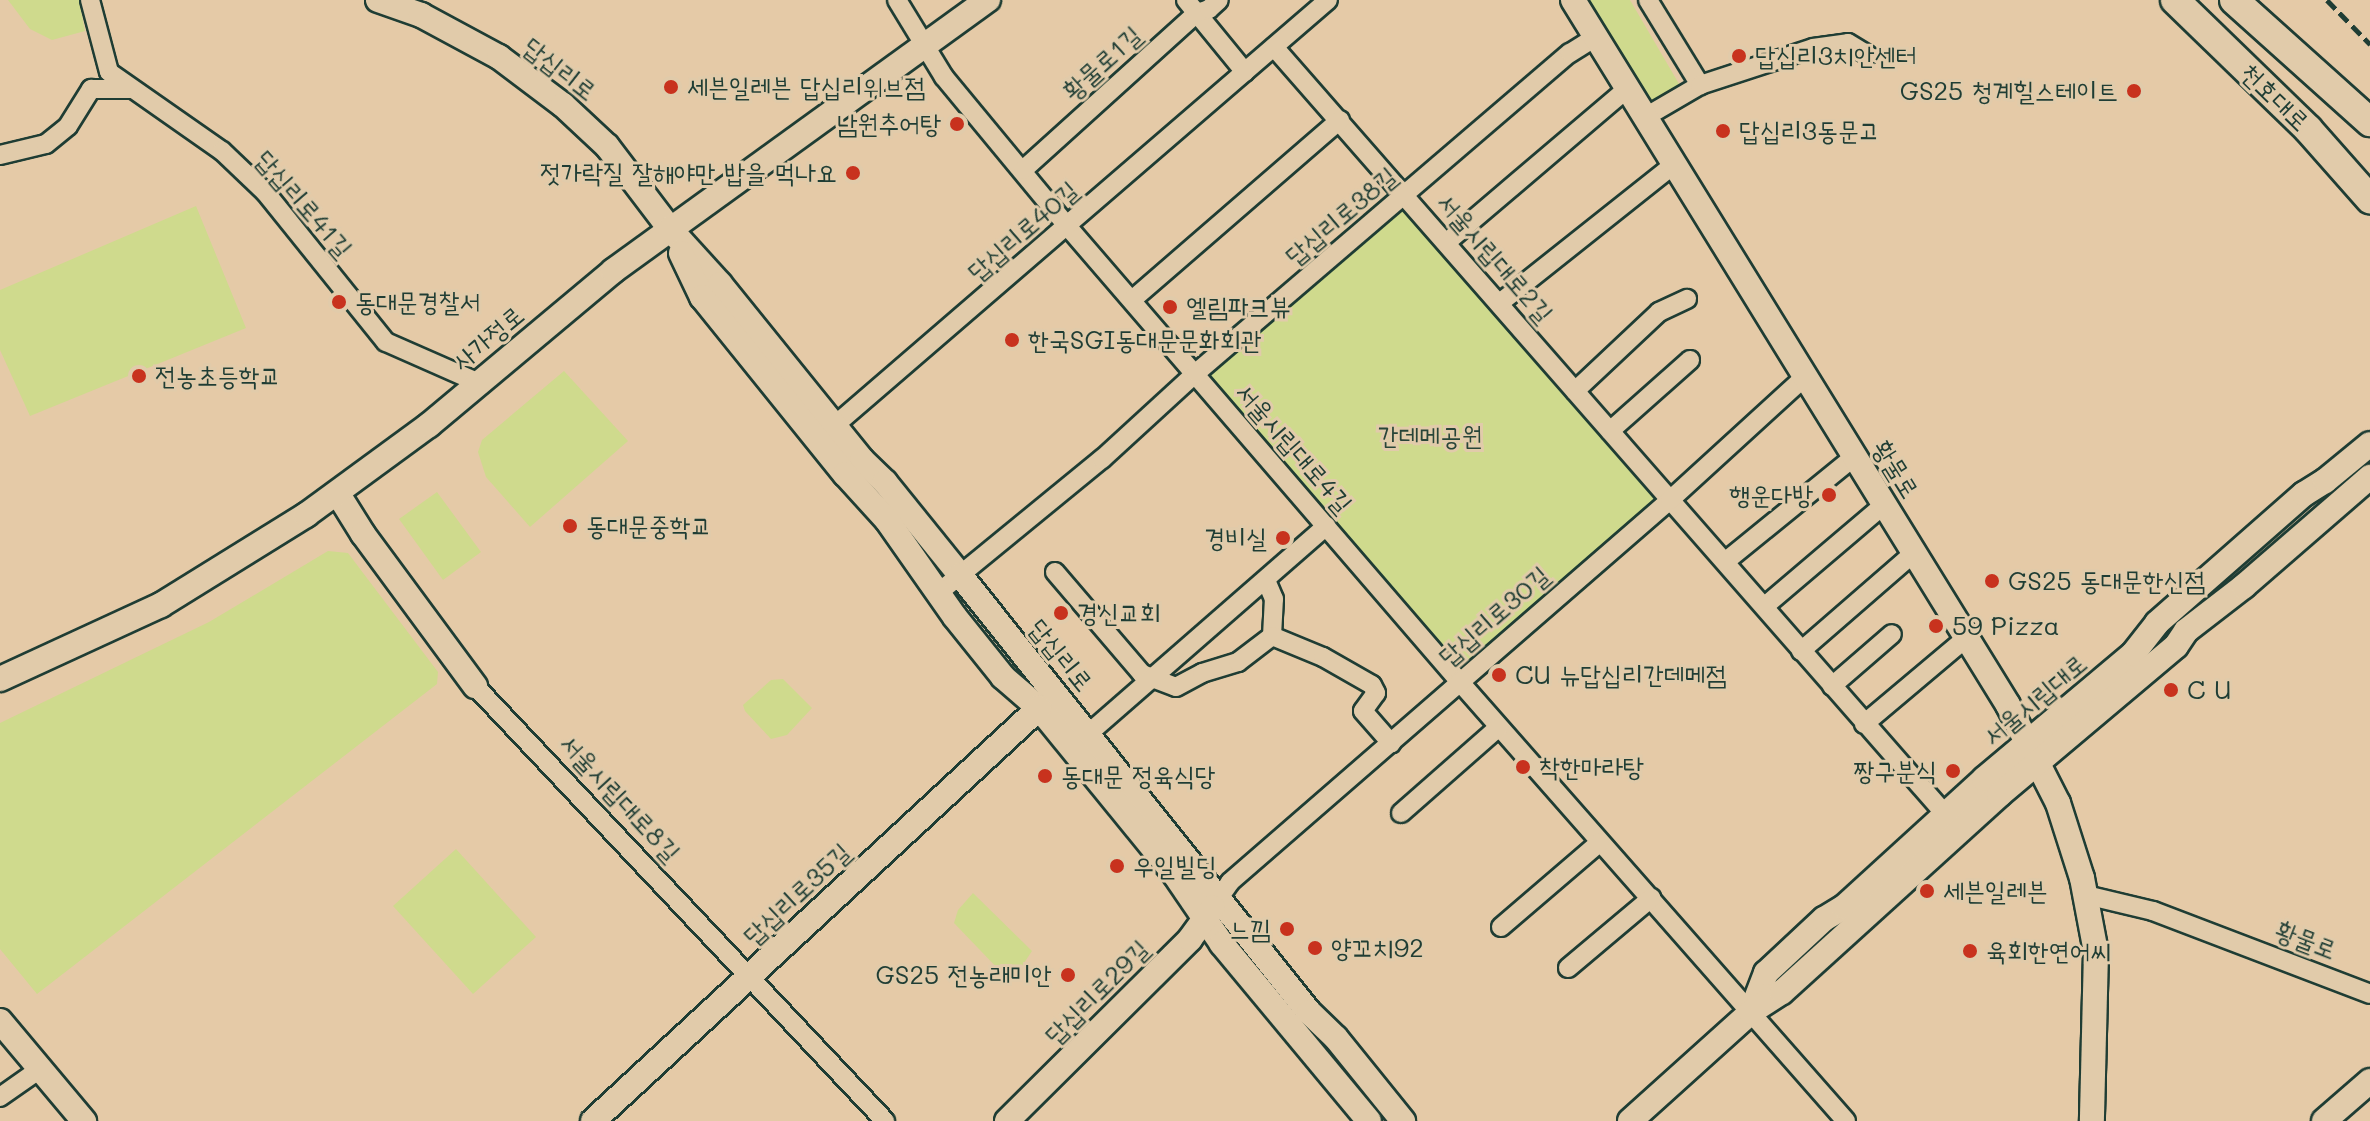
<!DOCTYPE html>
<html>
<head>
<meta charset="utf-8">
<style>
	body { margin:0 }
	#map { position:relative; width:2370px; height:1121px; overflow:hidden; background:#e5caa7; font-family:Mali,"Poor Story",sans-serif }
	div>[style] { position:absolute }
	.green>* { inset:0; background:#cfda8d }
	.roads { filter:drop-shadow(2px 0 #1f3d34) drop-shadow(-2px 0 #1f3d34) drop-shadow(0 2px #1f3d34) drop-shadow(0 -2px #1f3d34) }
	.street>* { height:18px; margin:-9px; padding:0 9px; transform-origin:9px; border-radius:9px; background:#e1cbaa }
	.secondary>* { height:24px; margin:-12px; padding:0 12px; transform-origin:12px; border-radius:12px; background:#e1cbaa }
	.primary>* { height:28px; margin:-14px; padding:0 14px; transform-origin:14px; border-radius:14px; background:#e1cbaa }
	.rail>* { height:5px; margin-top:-2.5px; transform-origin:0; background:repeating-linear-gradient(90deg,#1f3d34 0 12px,transparent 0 18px) }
	.dots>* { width:22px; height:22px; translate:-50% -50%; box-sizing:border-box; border:4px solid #e1cbaa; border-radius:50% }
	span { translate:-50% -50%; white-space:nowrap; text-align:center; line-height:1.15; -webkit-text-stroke:6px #e1cbaa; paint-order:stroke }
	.poi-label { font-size:26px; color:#1f3d34 }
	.left { translate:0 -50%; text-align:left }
	.right { translate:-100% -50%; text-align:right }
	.street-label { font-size:26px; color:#1f3d34 }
	.park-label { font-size:26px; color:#284538 }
</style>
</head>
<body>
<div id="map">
	<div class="green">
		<div style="clip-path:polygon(8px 0,79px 0,85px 31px,52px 40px,30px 29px)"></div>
		<div style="clip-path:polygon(1586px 0,1630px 0,1682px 89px,1656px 108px)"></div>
		<div style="clip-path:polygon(1402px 203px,1657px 499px,1458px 668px,1203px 372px)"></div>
		<div style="clip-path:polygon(196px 206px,246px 328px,30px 416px,0 350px,0 290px)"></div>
		<div style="clip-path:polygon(564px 371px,628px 441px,530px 527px,486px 477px,478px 452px,482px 440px)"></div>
		<div style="clip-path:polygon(437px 492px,481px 552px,443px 580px,399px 519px)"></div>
		<div style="clip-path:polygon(328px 551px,348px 553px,438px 672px,437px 684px,37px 994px,0 949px,0 723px,209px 622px)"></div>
		<div style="clip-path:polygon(783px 679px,812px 708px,787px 735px,771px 739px,745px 711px,743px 705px,771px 680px)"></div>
		<div style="clip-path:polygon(456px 849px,536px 937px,473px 994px,393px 906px)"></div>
		<div style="clip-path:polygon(973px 893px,1032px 951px,1018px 972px,1002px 973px,954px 923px,958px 910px)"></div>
	</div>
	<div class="roads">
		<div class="street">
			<div style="left:90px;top:0;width:74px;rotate:75.2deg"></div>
			<div style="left:109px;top:72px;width:138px;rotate:35deg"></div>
			<div style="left:222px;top:151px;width:61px;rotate:43.7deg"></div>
			<div style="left:266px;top:193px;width:191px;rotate:51.2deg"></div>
			<div style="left:386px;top:342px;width:99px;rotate:23.7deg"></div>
			<div style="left:897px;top:0;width:90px;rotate:58.6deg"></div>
			<div style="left:944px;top:77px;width:195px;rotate:50.4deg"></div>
			<div style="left:1068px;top:227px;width:599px;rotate:49.26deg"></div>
			<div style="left:1459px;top:681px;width:586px;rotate:48.67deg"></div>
			<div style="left:1186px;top:0;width:93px;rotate:50.7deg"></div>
			<div style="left:1648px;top:0;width:100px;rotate:58.5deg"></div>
			<div style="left:1274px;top:47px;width:1019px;rotate:48.82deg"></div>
			<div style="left:1647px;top:116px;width:61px;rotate:-30.3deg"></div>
			<div style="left:1700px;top:85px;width:119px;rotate:-18.1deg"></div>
			<div style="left:1813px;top:48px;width:35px;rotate:-8deg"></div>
			<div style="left:1848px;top:43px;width:23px;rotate:31deg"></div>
			<div style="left:0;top:155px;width:47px;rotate:-13.4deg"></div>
			<div style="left:46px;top:144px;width:28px;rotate:-39deg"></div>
			<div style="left:68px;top:126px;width:44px;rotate:-58.1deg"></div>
			<div style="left:91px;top:89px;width:40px"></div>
			<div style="left:1023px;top:170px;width:234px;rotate:-42.1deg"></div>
			<div style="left:1197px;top:13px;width:13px;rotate:-18deg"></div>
			<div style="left:1209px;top:9px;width:13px;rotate:-42deg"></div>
			<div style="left:1447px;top:242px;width:238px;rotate:-40.4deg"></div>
			<div style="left:1132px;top:300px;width:275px;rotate:-40.9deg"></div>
			<div style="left:1501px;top:302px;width:223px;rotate:-38.5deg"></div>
			<div style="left:1575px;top:391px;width:115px;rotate:-43.2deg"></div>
			<div style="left:1659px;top:312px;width:31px;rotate:-25deg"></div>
			<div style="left:834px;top:426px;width:652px;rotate:-40.77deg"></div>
			<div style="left:1610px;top:431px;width:107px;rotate:-41.6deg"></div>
			<div style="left:1726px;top:561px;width:166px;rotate:-39.1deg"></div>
			<div style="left:1055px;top:572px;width:134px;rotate:49.5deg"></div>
			<div style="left:1142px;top:674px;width:36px;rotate:21deg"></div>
			<div style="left:1176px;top:687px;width:30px;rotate:-28deg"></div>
			<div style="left:1202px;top:673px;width:38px;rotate:-17deg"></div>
			<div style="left:1238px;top:662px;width:43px;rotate:-37.4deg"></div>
			<div style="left:1272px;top:636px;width:37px;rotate:-87deg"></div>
			<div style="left:1274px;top:599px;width:21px;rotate:-113deg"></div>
			<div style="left:938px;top:593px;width:212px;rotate:-39.3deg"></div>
			<div style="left:1102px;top:459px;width:127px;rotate:-42.5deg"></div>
			<div style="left:1196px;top:373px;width:492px;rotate:-40.6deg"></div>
			<div style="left:1570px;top:53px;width:31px;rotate:-32deg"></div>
			<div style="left:1765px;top:606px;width:157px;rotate:-40.4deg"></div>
			<div style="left:1272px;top:636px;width:55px;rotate:22.4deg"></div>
			<div style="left:1323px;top:657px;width:56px;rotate:29.7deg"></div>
			<div style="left:1372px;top:685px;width:9px;rotate:63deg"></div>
			<div style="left:1376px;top:693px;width:22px;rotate:126deg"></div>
			<div style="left:1363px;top:711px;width:43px;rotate:48.8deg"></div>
			<div style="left:1801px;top:651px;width:151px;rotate:-41deg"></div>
			<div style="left:475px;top:686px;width:598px;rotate:46.69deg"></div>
			<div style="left:1832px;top:686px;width:79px;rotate:-40.9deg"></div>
			<div style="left:1864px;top:724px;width:133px;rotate:-40.1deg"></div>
			<div style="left:1089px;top:733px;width:315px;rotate:-41.1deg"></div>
			<div style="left:1401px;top:813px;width:130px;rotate:-41.3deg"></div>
			<div style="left:2086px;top:895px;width:69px;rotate:13.4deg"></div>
			<div style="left:2153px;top:911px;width:232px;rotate:20.9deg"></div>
			<div style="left:1219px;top:898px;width:19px;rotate:-55deg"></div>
			<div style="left:1230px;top:882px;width:583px;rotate:-40.96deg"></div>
			<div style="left:1670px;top:500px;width:184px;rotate:-42.4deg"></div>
			<div style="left:1501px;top:927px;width:130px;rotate:-40.6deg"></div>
			<div style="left:1568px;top:968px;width:109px;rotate:-40.1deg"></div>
			<div style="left:0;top:1097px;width:49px;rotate:-35deg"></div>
		</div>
		<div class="secondary">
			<div style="left:378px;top:0;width:46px;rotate:19.2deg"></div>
			<div style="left:421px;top:15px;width:89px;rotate:28.3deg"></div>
			<div style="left:499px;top:57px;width:80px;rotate:36.9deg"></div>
			<div style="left:563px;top:105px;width:60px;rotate:43deg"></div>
			<div style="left:607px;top:146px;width:104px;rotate:52.8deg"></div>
			<div style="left:670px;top:229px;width:74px;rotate:47.7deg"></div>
			<div style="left:720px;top:284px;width:226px;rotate:51.1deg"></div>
			<div style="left:862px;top:460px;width:32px;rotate:44deg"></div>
			<div style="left:885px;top:482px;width:119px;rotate:51.1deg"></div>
			<div style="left:960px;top:575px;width:559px;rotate:51.39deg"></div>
			<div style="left:1309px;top:1012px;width:37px;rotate:44deg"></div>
			<div style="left:1336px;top:1038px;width:107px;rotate:51.1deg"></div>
			<div style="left:1573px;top:0;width:828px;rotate:58.32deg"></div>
			<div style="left:2008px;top:705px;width:110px;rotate:63deg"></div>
			<div style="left:2058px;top:803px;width:79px;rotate:72.3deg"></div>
			<div style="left:2082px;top:878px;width:75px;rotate:79.3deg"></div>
			<div style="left:2096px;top:952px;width:169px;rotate:91.4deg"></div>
			<div style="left:681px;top:253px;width:49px;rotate:64.5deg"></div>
			<div style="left:702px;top:297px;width:228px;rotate:51.1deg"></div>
			<div style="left:845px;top:474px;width:62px;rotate:47.6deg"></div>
			<div style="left:887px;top:520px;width:118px;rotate:55deg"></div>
			<div style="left:955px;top:617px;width:77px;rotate:51.3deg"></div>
			<div style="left:1003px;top:677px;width:48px;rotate:40.7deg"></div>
			<div style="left:1039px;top:708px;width:215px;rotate:50.8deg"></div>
			<div style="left:1175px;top:875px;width:83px;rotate:55.7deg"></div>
			<div style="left:1222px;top:944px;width:230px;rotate:50.3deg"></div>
			<div style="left:338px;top:494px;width:47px;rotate:58deg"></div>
			<div style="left:363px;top:534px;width:189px;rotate:53.6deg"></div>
			<div style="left:0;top:679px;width:177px;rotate:-24.7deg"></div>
			<div style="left:161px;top:605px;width:171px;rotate:-31.8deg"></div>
			<div style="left:306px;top:515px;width:152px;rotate:-36.2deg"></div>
			<div style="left:429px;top:425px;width:240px;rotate:-39.9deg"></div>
			<div style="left:613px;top:271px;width:463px;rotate:-35.9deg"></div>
			<div style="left:1751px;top:1012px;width:42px;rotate:-69deg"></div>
			<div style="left:1766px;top:973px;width:79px;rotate:-43deg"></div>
			<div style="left:1824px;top:919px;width:23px;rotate:-31deg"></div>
			<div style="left:1844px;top:907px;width:190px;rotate:-42.4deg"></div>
			<div style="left:1984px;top:779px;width:194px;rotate:-40deg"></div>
			<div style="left:2133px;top:654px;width:39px;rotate:-52deg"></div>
			<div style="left:2157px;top:623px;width:196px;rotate:-41.3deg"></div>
			<div style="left:2304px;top:494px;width:25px;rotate:-32deg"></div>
			<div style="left:2325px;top:481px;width:58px;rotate:-39.4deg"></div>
			<div style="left:0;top:1021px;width:131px;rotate:50deg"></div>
			<div style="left:593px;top:1121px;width:608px;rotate:-42.8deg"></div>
			<div style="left:1007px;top:1121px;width:258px;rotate:-44.8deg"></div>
			<div style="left:1190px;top:939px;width:39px;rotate:-54deg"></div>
			<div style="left:1630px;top:1121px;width:163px;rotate:-42deg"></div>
			<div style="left:1751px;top:1012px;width:37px;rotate:-33deg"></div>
			<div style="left:1782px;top:992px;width:293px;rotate:-42.2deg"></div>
			<div style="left:1999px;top:795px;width:231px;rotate:-40.1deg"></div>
			<div style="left:2176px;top:646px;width:18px;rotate:-56deg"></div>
			<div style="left:2186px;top:631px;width:73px;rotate:-37.8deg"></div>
			<div style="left:2244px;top:586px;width:167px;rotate:-40.9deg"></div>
			<div style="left:2324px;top:1121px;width:61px;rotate:-41deg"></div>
		</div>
		<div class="primary">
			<div style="left:2175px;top:0;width:185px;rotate:44.1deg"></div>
			<div style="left:2308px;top:129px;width:94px;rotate:48.5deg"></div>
			<div style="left:2234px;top:0;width:183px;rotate:41.9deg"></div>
		</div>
	</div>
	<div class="rail">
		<div style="left:2327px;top:0;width:62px;rotate:45.7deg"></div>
	</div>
	<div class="dots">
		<div style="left:1739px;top:56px;background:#c8321e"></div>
		<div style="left:671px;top:87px;background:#c8321e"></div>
		<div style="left:2134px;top:91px;background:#c8321e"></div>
		<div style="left:957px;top:124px;background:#c8321e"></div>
		<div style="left:1723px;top:131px;background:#c8321e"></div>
		<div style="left:853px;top:173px;background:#c8321e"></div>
		<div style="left:339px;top:302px;background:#c8321e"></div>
		<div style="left:1170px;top:307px;background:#c8321e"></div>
		<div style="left:1012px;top:340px;background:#c8321e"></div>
		<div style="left:139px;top:376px;background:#c8321e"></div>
		<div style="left:1829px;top:495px;background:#c8321e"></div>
		<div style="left:570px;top:526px;background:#c8321e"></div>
		<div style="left:1283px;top:538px;background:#c8321e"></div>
		<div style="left:1992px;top:581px;background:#c8321e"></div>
		<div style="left:1061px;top:613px;background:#c8321e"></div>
		<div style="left:1936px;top:626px;background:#c8321e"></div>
		<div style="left:1499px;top:675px;background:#c8321e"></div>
		<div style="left:2171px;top:690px;background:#c8321e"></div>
		<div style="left:1523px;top:767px;background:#c8321e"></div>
		<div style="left:1953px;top:771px;background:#c8321e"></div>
		<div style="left:1045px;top:776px;background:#c8321e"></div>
		<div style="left:1117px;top:866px;background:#c8321e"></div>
		<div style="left:1927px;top:891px;background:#c8321e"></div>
		<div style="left:1287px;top:929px;background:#c8321e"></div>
		<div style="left:1315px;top:948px;background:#c8321e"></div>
		<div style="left:1970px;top:951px;background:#c8321e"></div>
		<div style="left:1068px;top:975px;background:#c8321e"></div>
	</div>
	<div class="poi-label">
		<span class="left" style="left:1755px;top:56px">답십리3치안센터</span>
		<span class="left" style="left:687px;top:87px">세븐일레븐 답십리위브점</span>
		<span class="right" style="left:2118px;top:91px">GS25 청계힐스테이트</span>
		<span class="right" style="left:941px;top:124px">남원추어탕</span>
		<span class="left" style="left:1739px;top:131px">답십리3동문고</span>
		<span class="right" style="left:837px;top:173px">젓가락질 잘해야만 밥을 먹나요</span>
		<span class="left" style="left:355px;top:302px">동대문경찰서</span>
		<span class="left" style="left:1186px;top:307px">엘림파크뷰</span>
		<span class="left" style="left:1028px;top:340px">한국SGI동대문문화회관</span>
		<span class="left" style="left:155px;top:376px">전농초등학교</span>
		<span class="right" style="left:1813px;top:495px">행운다방</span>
		<span class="left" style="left:586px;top:526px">동대문중학교</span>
		<span class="right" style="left:1267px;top:538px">경비실</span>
		<span class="left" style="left:2008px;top:581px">GS25 동대문한신점</span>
		<span class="left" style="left:1077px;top:613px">경신교회</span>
		<span class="left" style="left:1952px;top:626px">59 Pizza</span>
		<span class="left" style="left:1515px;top:675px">CU 뉴답십리간데메점</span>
		<span class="left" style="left:2187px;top:690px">C U</span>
		<span class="left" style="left:1539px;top:767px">착한마라탕</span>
		<span class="right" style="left:1937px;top:771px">짱구분식</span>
		<span class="left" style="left:1061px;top:776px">동대문 정육식당</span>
		<span class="left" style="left:1133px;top:866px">우일빌딩</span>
		<span class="left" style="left:1943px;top:891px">세븐일레븐</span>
		<span class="right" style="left:1271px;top:929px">느낌</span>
		<span class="left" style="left:1331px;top:948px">양꼬치92</span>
		<span class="left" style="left:1986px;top:951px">육회한연어씨</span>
		<span class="right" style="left:1052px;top:975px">GS25 전농래미안</span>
	</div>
	<div class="street-label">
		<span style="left:1102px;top:63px;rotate:-42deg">황물로1길</span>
		<span style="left:560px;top:69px;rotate:38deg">답십리로</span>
		<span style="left:2275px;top:97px;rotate:44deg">천호대로</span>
		<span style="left:304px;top:204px;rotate:49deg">답십리로41길</span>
		<span style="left:1341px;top:216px;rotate:-40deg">답십리로38길</span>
		<span style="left:1023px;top:231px;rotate:-41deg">답십리로40길</span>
		<span style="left:1495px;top:258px;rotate:49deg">서울시립대로2길</span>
		<span style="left:488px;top:338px;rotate:-40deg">사가정로</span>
		<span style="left:1294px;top:448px;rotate:49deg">서울시립대로4길</span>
		<span style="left:1896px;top:469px;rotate:58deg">황물로</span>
		<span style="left:1494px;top:616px;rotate:-41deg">답십리로30길</span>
		<span style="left:1061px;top:655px;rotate:51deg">답십리로</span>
		<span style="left:2035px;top:700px;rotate:-40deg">서울시립대로</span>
		<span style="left:620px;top:798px;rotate:47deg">서울시립대로8길</span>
		<span style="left:797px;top:894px;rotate:-43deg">답십리로35길</span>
		<span style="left:2306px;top:940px;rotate:21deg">황물로</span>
		<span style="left:1097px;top:992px;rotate:-45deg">답십리로29길</span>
	</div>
	<div class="park-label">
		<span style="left:1430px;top:436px">간데메공원</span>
	</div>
</div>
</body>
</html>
